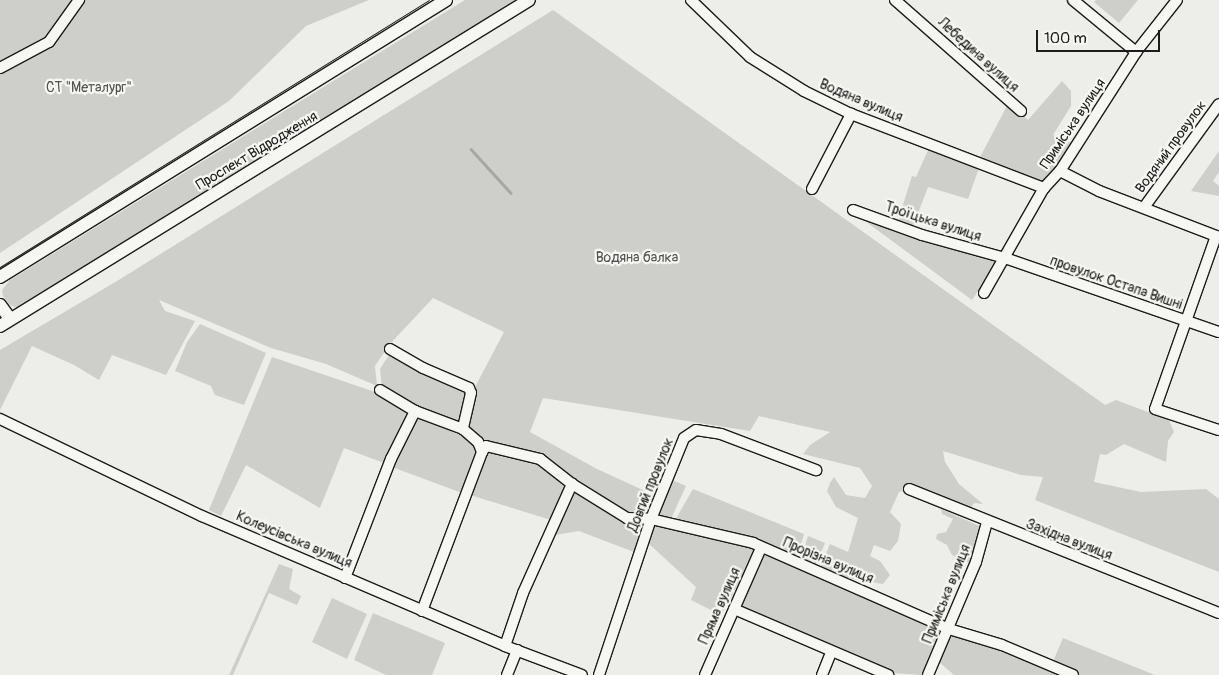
<!DOCTYPE html>
<html>
<head>
<meta charset="utf-8">
<style>
	body { margin:0 }
	#map { position:relative; width:1219px; height:675px; overflow:hidden; background:#edede9; font-family:Pangolin,sans-serif }
	div>[style] { position:absolute }
	.green>* { inset:0; background:#cececb }
	.stream>* { height:2.5px; margin:-1.25px; padding:0 1.25px; transform-origin:1.25px; border-radius:1.25px; background:#a6a6a3 }
	.roads { filter:drop-shadow(1px 0 #1c1c1c) drop-shadow(-1px 0 #1c1c1c) drop-shadow(0 1px #1c1c1c) drop-shadow(0 -1px #1c1c1c) }
	.minor>* { height:10px; margin:-5px; padding:0 5px; transform-origin:5px; border-radius:5px; background:#f6f6f2 }
	.major>* { height:12px; margin:-6px; padding:0 6px; transform-origin:6px; border-radius:6px; background:#f6f6f2 }
	.tram>* { height:1px; margin:-0.5px; padding:0 0.5px; transform-origin:0.5px; border-radius:0.5px; background:#1c1c1c }
	span { translate:-50% -50%; white-space:nowrap; text-align:center; line-height:1.15; -webkit-text-stroke:4.5px #f6f6f2; paint-order:stroke }
	.street-label { font-size:14px; color:#1c1c1c }
	.park-label { font-size:14px; color:#515151 }
	.scale { position:absolute; left:1036px; top:30px; width:124px; height:22px; box-sizing:border-box; border:2px solid #1c1c1c; border-top:0; padding-left:6px; font-size:15px; line-height:18px; white-space:nowrap; color:#1c1c1c; -webkit-text-stroke:4px #f6f6f2; paint-order:stroke }
</style>
</head>
<body>
<div id="map">
	<div class="green">
		<div style="clip-path:polygon(0 0,369px 0,306px 26px,229px 101px,0 253px)"></div>
		<div style="clip-path:polygon(465px 0,522px 0,20px 309px,10px 305px,3px 296px,2px 290px,10px 280px)"></div>
		<div style="clip-path:polygon(1096px 0,1138px 0,1119px 23px,1094px 2px)"></div>
		<div style="clip-path:polygon(553px 10px,1105px 405px,1116px 400px,1169px 420px,1174px 432px,1168px 441px,1166px 462px,1124px 444px,1106px 455px,1100px 454px,1094px 482px,1141px 492px,1206px 489px,1219px 499px,1219px 572px,1035px 500px,1043px 477px,1021px 475px,943px 451px,945px 462px,959px 484px,983px 504px,974px 503px,967px 513px,909px 489px,899px 492px,890px 512px,901px 524px,898px 541px,890px 551px,874px 545px,870px 556px,880px 561px,890px 575px,883px 584px,835px 576px,819px 570px,830px 544px,848px 552px,858px 518px,836px 507px,827px 491px,830px 483px,834px 477px,846px 495px,865px 498px,872px 486px,860px 468px,803px 454px,810px 445px,830px 432px,759px 416px,750px 431px,543px 398px,530px 432px,597px 469px,658px 497px,649px 517px,627px 515px,579px 485px,541px 455px,484px 443px,467px 428px,475px 387px,504px 332px,433px 298px,389px 345px,375px 366px,377px 386px,326px 364px,271px 348px,159px 300px,165px 311px,195px 321px,166px 375px,112px 355px,99px 380px,74px 365px,32px 346px,0 410px,0 350px,117px 281px)"></div>
		<div style="clip-path:polygon(1062px 81px,1071px 91px,1071px 106px,1053px 135px,1074px 144px,1059px 169px,1042px 186px,978px 161px,1008px 104px,1028px 120px)"></div>
		<div style="clip-path:polygon(929px 148px,979px 168px,968px 199px,928px 187px,912px 229px,897px 224px,912px 176px,916px 177px)"></div>
		<div style="clip-path:polygon(1219px 151px,1219px 172px,1213px 181px,1219px 186px,1219px 196px,1191px 191px)"></div>
		<div style="clip-path:polygon(861px 218px,931px 244px,999px 260px,972px 300px)"></div>
		<div style="clip-path:polygon(200px 324px,266px 353px,244px 405px,215px 395px,211px 386px,175px 371px,187px 342px)"></div>
		<div style="clip-path:polygon(390px 353px,468px 392px,461px 426px,421px 410px,382px 388px,380px 369px)"></div>
		<div style="clip-path:polygon(272px 357px,378px 393px,410px 413px,384px 463px,344px 448px,320px 508px,246px 465px,221px 516px,209px 510px)"></div>
		<div style="clip-path:polygon(417px 415px,474px 442px,478px 453px,462px 493px,392px 467px)"></div>
		<div style="clip-path:polygon(487px 450px,539px 462px,567px 485px,551px 520px,470px 495px)"></div>
		<div style="clip-path:polygon(672px 480px,686px 486px,670px 521px,656px 515px)"></div>
		<div style="clip-path:polygon(574px 487px,642px 521px,634px 552px,579px 531px,555px 535px)"></div>
		<div style="clip-path:polygon(693px 489px,804px 534px,796px 561px,674px 522px)"></div>
		<div style="clip-path:polygon(941px 509px,984px 528px,972px 564px,952px 555px,947px 545px,936px 539px,937px 534px,946px 532px,953px 519px,942px 514px)"></div>
		<div style="clip-path:polygon(653px 523px,758px 549px,721px 615px,691px 600px,696px 587px,648px 543px)"></div>
		<div style="clip-path:polygon(808px 536px,825px 543px,814px 568px,800px 562px)"></div>
		<div style="clip-path:polygon(765px 555px,944px 629px,923px 675px,892px 673px,740px 608px)"></div>
		<div style="clip-path:polygon(279px 564px,293px 569px,289px 589px,301px 596px,297px 605px,269px 593px,233px 675px,229px 675px)"></div>
		<div style="clip-path:polygon(332px 598px,367px 614px,347px 659px,312px 642px)"></div>
		<div style="clip-path:polygon(373px 613px,445px 643px,432px 675px,386px 675px,354px 660px)"></div>
		<div style="clip-path:polygon(948px 632px,1002px 650px,1058px 675px,954px 675px,938px 661px)"></div>
		<div style="clip-path:polygon(1063px 638px,1155px 675px,1079px 675px,1052px 664px)"></div>
	</div>
	<div class="stream">
		<div style="left:471px;top:149px;width:59px;rotate:47.7deg"></div>
	</div>
	<div class="roads">
		<div class="minor">
			<div style="left:691px;top:0;width:82px;rotate:44deg"></div>
			<div style="left:750px;top:57px;width:64px;rotate:32.2deg"></div>
			<div style="left:804px;top:91px;width:52px;rotate:26.1deg"></div>
			<div style="left:851px;top:114px;width:207px;rotate:21deg"></div>
			<div style="left:895px;top:0;width:168px;rotate:41.4deg"></div>
			<div style="left:1073px;top:0;width:82px;rotate:39.5deg"></div>
			<div style="left:0;top:68px;width:55px;rotate:-28deg"></div>
			<div style="left:49px;top:42px;width:52px;rotate:-54.5deg"></div>
			<div style="left:1060px;top:171px;width:44px;rotate:27.1deg"></div>
			<div style="left:1099px;top:191px;width:129px;rotate:21deg"></div>
			<div style="left:812px;top:189px;width:85px;rotate:-62.5deg"></div>
			<div style="left:1145px;top:206px;width:126px;rotate:-54deg"></div>
			<div style="left:853px;top:210px;width:73px;rotate:19.9deg"></div>
			<div style="left:922px;top:235px;width:86px;rotate:15.5deg"></div>
			<div style="left:1005px;top:258px;width:226px;rotate:19.1deg"></div>
			<div style="left:1216px;top:236px;width:183px;rotate:109.4deg"></div>
			<div style="left:1155px;top:409px;width:67px;rotate:18.2deg"></div>
			<div style="left:984px;top:293px;width:121px;rotate:-60.3deg"></div>
			<div style="left:1044px;top:188px;width:23px;rotate:-47deg"></div>
			<div style="left:1060px;top:171px;width:141px;rotate:-57.4deg"></div>
			<div style="left:1136px;top:52px;width:66px;rotate:-51.7deg"></div>
			<div style="left:390px;top:349px;width:38px;rotate:30deg"></div>
			<div style="left:423px;top:368px;width:50px;rotate:23.5deg"></div>
			<div style="left:469px;top:388px;width:5px;rotate:68deg"></div>
			<div style="left:471px;top:393px;width:37px;rotate:103deg"></div>
			<div style="left:380px;top:390px;width:41px;rotate:31deg"></div>
			<div style="left:415px;top:411px;width:51px;rotate:20.6deg"></div>
			<div style="left:463px;top:429px;width:20px;rotate:41deg"></div>
			<div style="left:478px;top:442px;width:11px;rotate:68deg"></div>
			<div style="left:482px;top:452px;width:7px;rotate:-56deg"></div>
			<div style="left:486px;top:446px;width:56px;rotate:13.5deg"></div>
			<div style="left:540px;top:459px;width:41px;rotate:38deg"></div>
			<div style="left:572px;top:484px;width:65px;rotate:31.7deg"></div>
			<div style="left:627px;top:518px;width:24px;rotate:2deg"></div>
			<div style="left:651px;top:519px;width:105px;rotate:13.2deg"></div>
			<div style="left:753px;top:543px;width:214px;rotate:23.7deg"></div>
			<div style="left:949px;top:629px;width:55px;rotate:16.8deg"></div>
			<div style="left:1002px;top:645px;width:77px;rotate:22.9deg"></div>
			<div style="left:0;top:419px;width:224px;rotate:25.7deg"></div>
			<div style="left:202px;top:516px;width:330px;rotate:23.2deg"></div>
			<div style="left:505px;top:646px;width:82px;rotate:20.6deg"></div>
			<div style="left:909px;top:489px;width:334px;rotate:21.8deg"></div>
			<div style="left:345px;top:578px;width:128px;rotate:-68.9deg"></div>
			<div style="left:391px;top:459px;width:54px;rotate:-63.4deg"></div>
			<div style="left:734px;top:609px;width:168px;rotate:23.2deg"></div>
			<div style="left:422px;top:611px;width:170px;rotate:-69.3deg"></div>
			<div style="left:505px;top:646px;width:56px;rotate:-71.2deg"></div>
			<div style="left:523px;top:593px;width:120px;rotate:-65.8deg"></div>
			<div style="left:507px;top:675px;width:27px;rotate:-68deg"></div>
			<div style="left:599px;top:675px;width:164px;rotate:-71.6deg"></div>
			<div style="left:651px;top:519px;width:87px;rotate:-67.8deg"></div>
			<div style="left:684px;top:438px;width:14px;rotate:-34deg"></div>
			<div style="left:696px;top:430px;width:25px;rotate:9deg"></div>
			<div style="left:721px;top:434px;width:102px;rotate:20.8deg"></div>
			<div style="left:705px;top:675px;width:139px;rotate:-66.2deg"></div>
			<div style="left:822px;top:675px;width:24px;rotate:-68deg"></div>
			<div style="left:928px;top:675px;width:123px;rotate:-67deg"></div>
			<div style="left:976px;top:562px;width:41px;rotate:-74.6deg"></div>
		</div>
		<div class="major">
			<div style="left:0;top:277px;width:525px;rotate:-31.84deg"></div>
			<div style="left:0;top:305px;width:17px;rotate:54deg"></div>
			<div style="left:0;top:326px;width:621px;rotate:-31.64deg"></div>
		</div>
	</div>
	<div class="tram">
		<div style="left:0;top:267px;width:505px;rotate:-31.9deg"></div>
	</div>
	<div class="street-label">
		<span style="left:978px;top:55px;rotate:42deg">Лебедина вулиця</span>
		<span style="left:861px;top:101px;rotate:23deg">Водяна вулиця</span>
		<span style="left:1073px;top:124px;rotate:-56deg">Приміська вулиця</span>
		<span style="left:1171px;top:147px;rotate:-54deg">Водяний провулок</span>
		<span style="left:257px;top:151px;rotate:-31deg">Проспект Відродження</span>
		<span style="left:933px;top:222px;rotate:18deg">Троїцька вулиця</span>
		<span style="left:1116px;top:283px;rotate:19deg">провулок Остапа Вишні</span>
		<span style="left:651px;top:485px;rotate:-68deg">Довгий провулок</span>
		<span style="left:294px;top:540px;rotate:23deg">Колеусівська вулиця</span>
		<span style="left:1069px;top:540px;rotate:21deg">Західна вулиця</span>
		<span style="left:828px;top:561px;rotate:23deg">Прорізна вулиця</span>
		<span style="left:947px;top:594px;rotate:-68deg">Приміська вулиця</span>
		<span style="left:720px;top:606px;rotate:-66deg">Пряма вулиця</span>
	</div>
	<div class="park-label">
		<span style="left:89px;top:88px">СТ "Металург"</span>
		<span style="left:637px;top:258px">Водяна балка</span>
	</div>
	<div class="scale">100 m</div>
</div>
</body>
</html>
